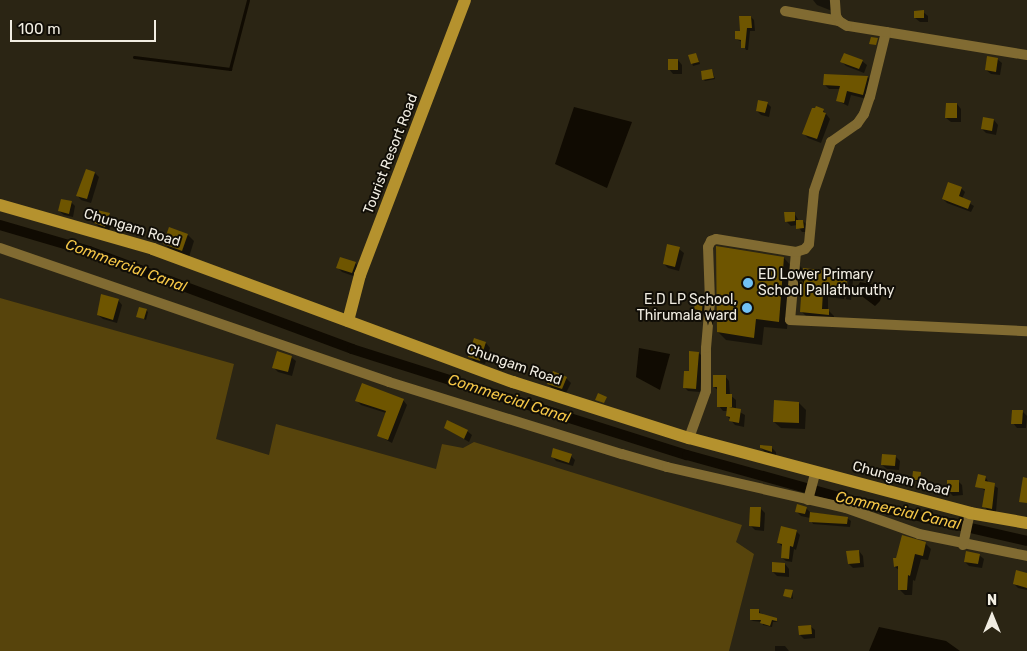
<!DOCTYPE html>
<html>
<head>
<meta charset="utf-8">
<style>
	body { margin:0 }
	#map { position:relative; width:1027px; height:651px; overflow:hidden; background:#2b2514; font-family:Rubik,sans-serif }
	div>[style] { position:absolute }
	.green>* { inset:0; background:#57440c }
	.water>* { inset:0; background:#100b02 }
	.shadow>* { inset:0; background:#0007 }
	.stream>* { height:3px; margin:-1.5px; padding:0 1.5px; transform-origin:1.5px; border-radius:1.5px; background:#100b02 }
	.canal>* { height:10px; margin:-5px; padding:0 5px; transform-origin:5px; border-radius:5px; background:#100b02 }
	.building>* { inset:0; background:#6e5500 }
	.street>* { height:10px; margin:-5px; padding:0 5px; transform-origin:5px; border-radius:5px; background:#816b32 }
	.secondary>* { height:12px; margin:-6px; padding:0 6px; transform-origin:6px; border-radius:6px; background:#b5922e }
	.dots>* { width:14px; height:14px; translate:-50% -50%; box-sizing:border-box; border:2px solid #110e07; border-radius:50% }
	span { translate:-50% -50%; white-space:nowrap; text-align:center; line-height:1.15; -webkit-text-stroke:4px #110e07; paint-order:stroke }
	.street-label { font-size:14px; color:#f1ede2 }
	.poi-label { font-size:14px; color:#f1ede2 }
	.left { translate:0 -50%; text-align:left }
	.right { translate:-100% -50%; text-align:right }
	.water-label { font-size:15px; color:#f4c647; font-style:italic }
	.north { position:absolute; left:967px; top:591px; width:50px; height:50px; -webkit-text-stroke:4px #110e07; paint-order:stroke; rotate:0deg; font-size:14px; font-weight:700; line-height:20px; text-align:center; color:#f1ede2 }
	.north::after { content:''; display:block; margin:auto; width:18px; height:22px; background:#f1ede2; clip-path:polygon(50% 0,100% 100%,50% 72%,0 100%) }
	.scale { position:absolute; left:10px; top:20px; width:146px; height:22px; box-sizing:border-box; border:2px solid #f1ede2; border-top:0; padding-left:6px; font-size:15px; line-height:18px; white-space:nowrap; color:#f1ede2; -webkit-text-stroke:4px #110e07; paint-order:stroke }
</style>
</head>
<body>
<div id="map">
	<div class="green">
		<div style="clip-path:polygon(0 298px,234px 364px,216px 439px,269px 455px,276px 424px,436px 469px,442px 444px,463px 448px,474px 442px,742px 525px,736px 542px,754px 554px,729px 651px,0 651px)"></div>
	</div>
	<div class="water">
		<div style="clip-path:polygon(574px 107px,632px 122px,607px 188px,555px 164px)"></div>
		<div style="clip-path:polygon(860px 282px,875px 285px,882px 294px,880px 301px,875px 306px,863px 297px,861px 288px,857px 287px)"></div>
		<div style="clip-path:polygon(639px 348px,670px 354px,660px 390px,636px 377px)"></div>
		<div style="clip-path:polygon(879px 627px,946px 641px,960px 651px,869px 651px)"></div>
	</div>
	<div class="shadow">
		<div style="clip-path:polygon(813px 0,834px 0,832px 11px,817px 5px)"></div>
		<div style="clip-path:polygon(923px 12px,928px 16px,928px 22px,920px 22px,915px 18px)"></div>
		<div style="clip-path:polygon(751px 17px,754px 20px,755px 31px,750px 31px,748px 50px,746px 50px,742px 42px,736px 39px)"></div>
		<div style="clip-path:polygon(696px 54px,700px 64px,693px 66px,690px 56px)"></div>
		<div style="clip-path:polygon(997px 59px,1002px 63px,1000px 75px,991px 74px,986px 70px)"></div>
		<div style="clip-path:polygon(678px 60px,682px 65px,682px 74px,673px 74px,669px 69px)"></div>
		<div style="clip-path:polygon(862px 61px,867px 65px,864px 73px,846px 66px,842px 62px)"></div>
		<div style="clip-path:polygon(712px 70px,715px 79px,705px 81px,703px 79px)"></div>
		<div style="clip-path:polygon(868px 77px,872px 81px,867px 99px,851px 95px,848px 106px,838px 101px,840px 89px,829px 89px,825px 85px)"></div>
		<div style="clip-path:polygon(767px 103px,771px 107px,769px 117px,761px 115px,757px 111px)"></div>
		<div style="clip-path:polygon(957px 104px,961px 109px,961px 122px,951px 122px,946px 118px)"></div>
		<div style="clip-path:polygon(823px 110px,830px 119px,821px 143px,808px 138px,803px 133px)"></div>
		<div style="clip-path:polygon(984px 119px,994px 120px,998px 125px,996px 135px,986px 133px,982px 129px)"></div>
		<div style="clip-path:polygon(95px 173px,99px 177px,91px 203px,81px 200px,77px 195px)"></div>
		<div style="clip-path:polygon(961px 188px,965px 192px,962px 199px,974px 206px,971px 212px,947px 203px,943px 199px)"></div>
		<div style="clip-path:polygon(71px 202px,75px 206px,73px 217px,64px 215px,59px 211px)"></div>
		<div style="clip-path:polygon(794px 213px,799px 221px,803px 221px,807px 225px,807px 232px,802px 232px,797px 225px,791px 226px,786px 221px)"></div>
		<div style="clip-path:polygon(109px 214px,113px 219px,109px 230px,99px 227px,95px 223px)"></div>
		<div style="clip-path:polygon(188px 235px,194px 241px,189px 257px,171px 251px,165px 244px)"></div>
		<div style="clip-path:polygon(679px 249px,684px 253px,679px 271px,668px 268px,664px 264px)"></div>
		<div style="clip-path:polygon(784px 258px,792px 267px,787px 329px,764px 327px,762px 345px,726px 340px,718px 332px)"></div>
		<div style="clip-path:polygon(355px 263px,360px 268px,356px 277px,342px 272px,337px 267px)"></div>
		<div style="clip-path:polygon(804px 269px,847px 274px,853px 280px,851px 300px,846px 299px,849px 278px,846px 278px,844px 299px,828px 297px,828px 310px,834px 316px,834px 320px,807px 317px,801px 311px)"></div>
		<div style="clip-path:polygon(118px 300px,122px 305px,117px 323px,103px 319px,98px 315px)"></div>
		<div style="clip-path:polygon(702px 300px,707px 305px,706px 314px,699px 313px,695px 309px)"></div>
		<div style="clip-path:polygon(146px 310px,148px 312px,146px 320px,138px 316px)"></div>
		<div style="clip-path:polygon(486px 343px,490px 348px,485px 364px,474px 361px,469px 356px)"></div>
		<div style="clip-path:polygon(699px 353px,703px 357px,700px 392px,688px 391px,684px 387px)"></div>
		<div style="clip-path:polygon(291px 357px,296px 361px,292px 376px,278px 372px,274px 368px)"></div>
		<div style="clip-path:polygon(725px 376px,729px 381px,730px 395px,736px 400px,736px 410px,745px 415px,744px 427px,735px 425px,727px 416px,728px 411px,723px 411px,719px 406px,719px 391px,714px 387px)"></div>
		<div style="clip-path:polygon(566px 378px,571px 383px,566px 393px,552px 388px,548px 384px)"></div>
		<div style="clip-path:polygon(403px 400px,407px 405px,392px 443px,379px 436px,386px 413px,361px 405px,357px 401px)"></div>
		<div style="clip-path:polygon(799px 403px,806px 410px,805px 429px,781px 428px,774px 422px)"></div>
		<div style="clip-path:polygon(1023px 412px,1027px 416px,1026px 428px,1017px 428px,1013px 423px)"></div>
		<div style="clip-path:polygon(445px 428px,467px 431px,472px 435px,469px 442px)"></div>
		<div style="clip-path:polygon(761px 448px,772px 448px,776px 452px,776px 455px,765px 452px)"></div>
		<div style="clip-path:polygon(552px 456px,571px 456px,575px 460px,573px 466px,556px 461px)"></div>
		<div style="clip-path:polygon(895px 456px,900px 461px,899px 470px,887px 469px,882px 465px)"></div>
		<div style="clip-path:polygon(920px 473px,922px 482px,916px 481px,914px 479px)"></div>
		<div style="clip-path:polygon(979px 476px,986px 478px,989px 483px,998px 488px,996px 512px,987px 510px,984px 506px,986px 491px,977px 486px)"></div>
		<div style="clip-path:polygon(958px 481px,962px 485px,963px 495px,953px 496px,948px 491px)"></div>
		<div style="clip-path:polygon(806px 508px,810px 512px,847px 518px,851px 521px,850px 527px,813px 524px,810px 518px,801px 516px,797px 512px)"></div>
		<div style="clip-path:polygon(761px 509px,765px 513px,764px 531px,755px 530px,751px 526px)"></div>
		<div style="clip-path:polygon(796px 531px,800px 535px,796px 550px,794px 549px,792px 562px,786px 561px,782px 558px,782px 546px,778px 543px)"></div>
		<div style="clip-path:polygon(926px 544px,931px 549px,928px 560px,921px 559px,915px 581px,913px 580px,912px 595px,905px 595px,900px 590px,900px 571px,895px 567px,894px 559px)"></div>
		<div style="clip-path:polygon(859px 551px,863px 556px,864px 567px,853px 568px,849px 564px)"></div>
		<div style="clip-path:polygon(979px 555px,984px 559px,982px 568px,969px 566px,965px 562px)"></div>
		<div style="clip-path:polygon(785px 564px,789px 569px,789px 577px,777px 576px,773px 572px)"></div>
		<div style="clip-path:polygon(1027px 575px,1027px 590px,1018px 588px,1014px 584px)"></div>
		<div style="clip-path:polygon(792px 591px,793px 599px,785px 596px)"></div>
		<div style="clip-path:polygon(759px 610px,761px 615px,778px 622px,773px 622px,772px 627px,763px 625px,762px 622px,753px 621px,751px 620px)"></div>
		<div style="clip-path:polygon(810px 626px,815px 630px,815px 638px,804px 639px,800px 635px)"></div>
		<div style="clip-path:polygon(775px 646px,785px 646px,789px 651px,775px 651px)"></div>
	</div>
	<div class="stream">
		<div style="left:134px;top:57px;width:97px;rotate:7.1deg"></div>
		<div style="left:230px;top:69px;width:71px;rotate:-75.4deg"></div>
	</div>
	<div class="canal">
		<div style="left:0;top:225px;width:93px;rotate:16.3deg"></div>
		<div style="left:89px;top:251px;width:281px;rotate:20.4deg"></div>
		<div style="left:352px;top:349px;width:351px;rotate:17.6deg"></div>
		<div style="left:687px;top:455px;width:176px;rotate:15.5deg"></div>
		<div style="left:857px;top:502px;width:174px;rotate:12.9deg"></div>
	</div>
	<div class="building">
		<div style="clip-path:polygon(924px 10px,924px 18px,914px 18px,914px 11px)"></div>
		<div style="clip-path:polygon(739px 16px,751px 16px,752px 28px,747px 28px,745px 48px,741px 48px,741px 40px,735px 39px,735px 31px,740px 31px)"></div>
		<div style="clip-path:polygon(871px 37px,878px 38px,876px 45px,869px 44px)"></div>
		<div style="clip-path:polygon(696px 53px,699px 62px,691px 64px,688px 55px)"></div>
		<div style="clip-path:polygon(844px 53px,863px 60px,859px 69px,840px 62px)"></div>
		<div style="clip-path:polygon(987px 56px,998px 58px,996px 72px,985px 70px)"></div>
		<div style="clip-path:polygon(668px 59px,678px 59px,678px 70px,668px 70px)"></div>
		<div style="clip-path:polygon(712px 69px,714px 78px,702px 80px,701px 71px)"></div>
		<div style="clip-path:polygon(824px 74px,868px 76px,863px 95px,847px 91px,844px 103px,836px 101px,840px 86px,823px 85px)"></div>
		<div style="clip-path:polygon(758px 100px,768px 102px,765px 113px,756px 111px)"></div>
		<div style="clip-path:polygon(946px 103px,957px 103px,957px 118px,945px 118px)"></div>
		<div style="clip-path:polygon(816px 106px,824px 109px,823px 112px,826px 113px,817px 139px,802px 134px,812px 108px,815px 108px)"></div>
		<div style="clip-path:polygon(983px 117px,994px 119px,992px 131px,981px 129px)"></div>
		<div style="clip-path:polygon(86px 169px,95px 172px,87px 199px,76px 196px)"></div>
		<div style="clip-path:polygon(948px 182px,962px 187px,959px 196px,971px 201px,968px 209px,942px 199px)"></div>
		<div style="clip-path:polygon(61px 199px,72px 201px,69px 214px,58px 211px)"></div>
		<div style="clip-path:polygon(97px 210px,110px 213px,105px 227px,94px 223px)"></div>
		<div style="clip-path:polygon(784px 212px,795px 212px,795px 221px,785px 222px)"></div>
		<div style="clip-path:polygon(796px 220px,803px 220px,804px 228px,796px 229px)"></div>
		<div style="clip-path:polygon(169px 227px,188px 234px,182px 251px,163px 244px)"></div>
		<div style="clip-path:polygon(667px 244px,680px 247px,675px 267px,663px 264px)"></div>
		<div style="clip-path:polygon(716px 246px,784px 257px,779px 322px,756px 319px,754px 338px,717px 332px)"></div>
		<div style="clip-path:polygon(340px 257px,356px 262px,352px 273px,336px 268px)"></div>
		<div style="clip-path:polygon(803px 268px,848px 273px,845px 295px,823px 292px,822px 309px,829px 309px,829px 315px,800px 312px)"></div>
		<div style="clip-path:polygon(101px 294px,119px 299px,113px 320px,97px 315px)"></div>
		<div style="clip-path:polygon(696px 298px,703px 299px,702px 311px,694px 309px)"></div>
		<div style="clip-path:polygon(139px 307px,147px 309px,144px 319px,136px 317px)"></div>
		<div style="clip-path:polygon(474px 338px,486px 342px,480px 361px,468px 357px)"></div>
		<div style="clip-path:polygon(277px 351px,292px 356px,288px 372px,272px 368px)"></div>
		<div style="clip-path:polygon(689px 351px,699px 352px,696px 389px,683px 388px,684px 371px,689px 371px)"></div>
		<div style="clip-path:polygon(553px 371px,567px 377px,562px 389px,547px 384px)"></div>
		<div style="clip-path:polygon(713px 375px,726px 375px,726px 394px,732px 394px,732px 407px,729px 407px,741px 409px,739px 423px,729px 421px,730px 417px,726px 416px,727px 407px,717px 407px,717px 387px,713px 387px)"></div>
		<div style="clip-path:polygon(362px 383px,404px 399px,388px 440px,377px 436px,386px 411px,355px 401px)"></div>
		<div style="clip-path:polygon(598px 393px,607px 397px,604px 403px,595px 400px)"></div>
		<div style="clip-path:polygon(774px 400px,799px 402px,799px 423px,773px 422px)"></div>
		<div style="clip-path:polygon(1012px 410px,1023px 410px,1022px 424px,1011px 424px)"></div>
		<div style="clip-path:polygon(447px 420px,468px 430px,464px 439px,444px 428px)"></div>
		<div style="clip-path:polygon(760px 445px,772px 446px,772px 452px,760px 448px)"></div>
		<div style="clip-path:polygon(553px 448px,572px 454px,569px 463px,551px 457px)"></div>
		<div style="clip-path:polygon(882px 454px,896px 455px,895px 466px,881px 465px)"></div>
		<div style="clip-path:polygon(913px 471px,921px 472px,920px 480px,912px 480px)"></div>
		<div style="clip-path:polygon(978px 474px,986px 476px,985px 481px,995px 483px,992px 509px,982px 507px,985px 489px,975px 487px)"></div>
		<div style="clip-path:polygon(1023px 477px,1027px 478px,1027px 503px,1019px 502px)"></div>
		<div style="clip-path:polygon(947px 480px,959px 480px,959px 492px,947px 492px)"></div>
		<div style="clip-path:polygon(797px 504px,807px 507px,805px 514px,795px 512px)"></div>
		<div style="clip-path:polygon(750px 507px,761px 507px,760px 527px,749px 526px)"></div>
		<div style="clip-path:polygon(810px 512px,848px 517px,847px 524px,809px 522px)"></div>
		<div style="clip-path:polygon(781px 526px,797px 530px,793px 547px,790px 546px,789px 559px,781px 558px,782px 544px,777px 543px)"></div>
		<div style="clip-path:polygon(902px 535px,926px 542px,923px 556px,915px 554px,910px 576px,908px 575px,907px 590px,898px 590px,898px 566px,894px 567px,893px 558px,896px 558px)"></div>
		<div style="clip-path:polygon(859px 550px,860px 563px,848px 564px,846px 551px)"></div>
		<div style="clip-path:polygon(966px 551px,980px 554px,978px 564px,964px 562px)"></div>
		<div style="clip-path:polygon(772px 562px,785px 563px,785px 573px,772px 572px)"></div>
		<div style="clip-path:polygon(1016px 570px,1027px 573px,1027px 588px,1013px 584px)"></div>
		<div style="clip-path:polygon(785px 589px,793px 590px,791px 598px,783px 596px)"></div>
		<div style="clip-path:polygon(750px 609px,759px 609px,759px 613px,777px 618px,777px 621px,772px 620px,770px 626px,760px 623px,761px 620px,750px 620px)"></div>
		<div style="clip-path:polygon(811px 625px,812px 634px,799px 635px,798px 626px)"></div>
	</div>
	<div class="street">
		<div style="left:785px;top:11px;width:55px;rotate:10.5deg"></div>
		<div style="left:886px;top:32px;width:143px;rotate:9.3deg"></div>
		<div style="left:0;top:248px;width:411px;rotate:19deg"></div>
		<div style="left:389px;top:382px;width:244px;rotate:17.2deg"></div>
		<div style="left:622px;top:454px;width:47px;rotate:16.1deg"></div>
		<div style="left:667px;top:467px;width:184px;rotate:12.9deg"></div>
		<div style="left:846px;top:508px;width:77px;rotate:19.6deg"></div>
		<div style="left:919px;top:534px;width:110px;rotate:11.5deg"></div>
		<div style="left:796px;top:252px;width:68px;rotate:95deg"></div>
		<div style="left:790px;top:320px;width:237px;rotate:2.7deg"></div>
		<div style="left:689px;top:438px;width:50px;rotate:-70.1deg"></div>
		<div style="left:706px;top:391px;width:43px;rotate:-90deg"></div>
		<div style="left:706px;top:348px;width:47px;rotate:-85.1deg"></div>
		<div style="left:710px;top:301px;width:54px;rotate:-92.1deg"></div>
		<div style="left:708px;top:247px;width:7px;rotate:-63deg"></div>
		<div style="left:711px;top:241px;width:5px;rotate:-22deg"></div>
		<div style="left:716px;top:239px;width:81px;rotate:9.2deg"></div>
		<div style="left:796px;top:252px;width:9px;rotate:-18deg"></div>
		<div style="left:805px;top:249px;width:6px;rotate:-51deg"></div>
		<div style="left:809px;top:244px;width:53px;rotate:-84.6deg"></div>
		<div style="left:814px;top:191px;width:52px;rotate:-70.9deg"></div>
		<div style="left:831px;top:142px;width:32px;rotate:-35deg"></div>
		<div style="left:857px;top:124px;width:12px;rotate:-55deg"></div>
		<div style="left:864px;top:114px;width:18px;rotate:-71deg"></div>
		<div style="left:870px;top:97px;width:67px;rotate:-76.2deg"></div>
		<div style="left:886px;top:32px;width:39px;rotate:-171deg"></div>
		<div style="left:847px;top:26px;width:9px;rotate:-148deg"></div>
		<div style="left:839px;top:21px;width:6px;rotate:-121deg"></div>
		<div style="left:836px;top:16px;width:16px;rotate:-94deg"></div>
		<div style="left:808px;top:500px;width:28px;rotate:-75deg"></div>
		<div style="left:963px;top:545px;width:33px;rotate:-78deg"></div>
	</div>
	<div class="secondary">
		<div style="left:0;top:205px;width:159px;rotate:16deg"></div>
		<div style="left:153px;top:249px;width:384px;rotate:20.3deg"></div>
		<div style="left:513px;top:382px;width:185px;rotate:17.7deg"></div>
		<div style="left:689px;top:438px;width:291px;rotate:14.9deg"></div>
		<div style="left:970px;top:513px;width:58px;rotate:10deg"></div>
		<div style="left:348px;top:321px;width:48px;rotate:-75.4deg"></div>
		<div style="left:360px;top:275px;width:294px;rotate:-69.1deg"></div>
	</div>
	<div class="dots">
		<div style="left:748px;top:283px;background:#71c1f5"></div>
		<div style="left:747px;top:308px;background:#71c1f5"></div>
	</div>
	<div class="street-label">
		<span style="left:391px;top:154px;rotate:-69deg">Tourist Resort Road</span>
		<span style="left:132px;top:228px;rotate:17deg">Chungam Road</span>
		<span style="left:514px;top:365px;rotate:19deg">Chungam Road</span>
		<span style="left:901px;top:479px;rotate:15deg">Chungam Road</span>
	</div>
	<div class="poi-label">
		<span class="left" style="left:758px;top:283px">ED Lower Primary<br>School Pallathuruthy</span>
		<span class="right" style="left:737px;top:308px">E.D LP School,<br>Thirumala ward</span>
	</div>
	<div class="water-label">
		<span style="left:126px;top:266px;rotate:20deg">Commercial Canal</span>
		<span style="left:509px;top:399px;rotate:18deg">Commercial Canal</span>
		<span style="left:898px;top:511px;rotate:13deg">Commercial Canal</span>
	</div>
	<div class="north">N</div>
	<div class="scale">100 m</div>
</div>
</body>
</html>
